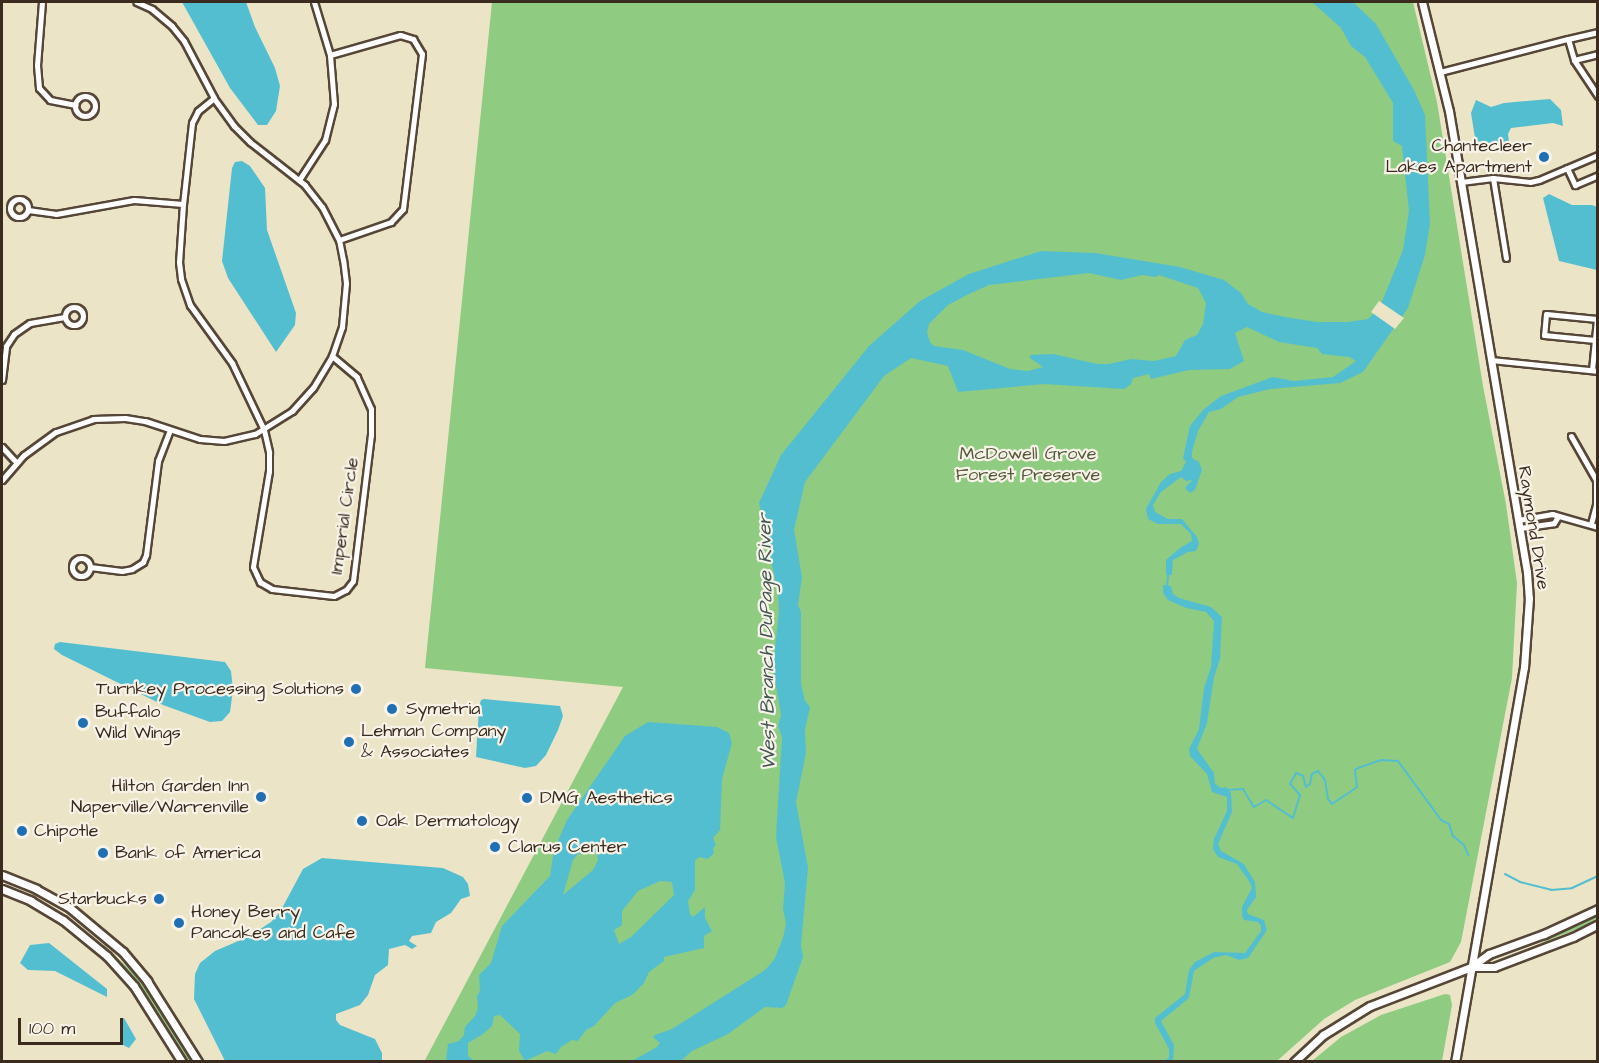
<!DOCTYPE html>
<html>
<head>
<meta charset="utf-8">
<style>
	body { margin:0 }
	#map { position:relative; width:1599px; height:1063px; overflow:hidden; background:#ece4c6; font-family:"Architects Daughter",sans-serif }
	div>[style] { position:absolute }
	.green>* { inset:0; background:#8fcb80 }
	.water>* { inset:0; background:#54bed1 }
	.pier>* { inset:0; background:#ece4c6 }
	.stream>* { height:2px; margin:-1px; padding:0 1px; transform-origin:1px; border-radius:1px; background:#54bed1 }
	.roads { filter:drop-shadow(2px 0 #564637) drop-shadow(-2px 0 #564637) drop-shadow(0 2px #564637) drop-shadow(0 -2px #564637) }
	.minor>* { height:5px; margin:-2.5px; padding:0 2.5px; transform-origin:2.5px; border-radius:2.5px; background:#fff }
	.minor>.ring { margin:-2.5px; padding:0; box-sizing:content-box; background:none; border:5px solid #fff; border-radius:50% }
	.tertiary>* { height:7px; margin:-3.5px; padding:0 3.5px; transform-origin:3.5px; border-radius:3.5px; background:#fff }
	.dots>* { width:16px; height:16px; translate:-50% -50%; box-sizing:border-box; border:3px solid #f7f3e8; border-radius:50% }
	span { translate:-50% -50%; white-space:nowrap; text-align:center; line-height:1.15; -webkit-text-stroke:4.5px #f7f3e8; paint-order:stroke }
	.poi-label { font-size:18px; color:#3b2a1e }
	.right { translate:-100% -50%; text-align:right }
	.left { translate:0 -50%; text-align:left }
	.park-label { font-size:18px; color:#545a3b }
	.street-label { font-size:18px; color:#3b2a1e }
	.water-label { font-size:20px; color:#425654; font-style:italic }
	.frame { position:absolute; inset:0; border:3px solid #3b2a1e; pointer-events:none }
	.scale { position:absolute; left:18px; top:1018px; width:105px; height:27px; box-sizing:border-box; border:3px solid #3b2a1e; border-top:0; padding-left:8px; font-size:18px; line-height:21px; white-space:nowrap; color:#3b2a1e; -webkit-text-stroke:4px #f7f3e8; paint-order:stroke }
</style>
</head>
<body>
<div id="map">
	<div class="green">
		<div style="clip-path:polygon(492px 2px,1413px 2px,1437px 102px,1483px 386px,1506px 504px,1517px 583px,1512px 678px,1461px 942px,1450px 962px,1355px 1000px,1324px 1019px,1277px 1061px,424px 1062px,623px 687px,425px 668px)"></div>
		<div style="clip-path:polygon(1597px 914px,1597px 918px,1582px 927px,1496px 961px,1539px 944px)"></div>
		<div style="clip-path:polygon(104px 945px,143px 982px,194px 1061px,187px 1061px,139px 985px,103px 946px)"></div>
		<div style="clip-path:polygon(1445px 994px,1450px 995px,1452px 1005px,1442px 1061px,1312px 1061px,1341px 1037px,1381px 1015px)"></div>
	</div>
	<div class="water">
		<div style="clip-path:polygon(182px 2px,246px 2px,255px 27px,275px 68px,280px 86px,276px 111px,267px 125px,258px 125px,230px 88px)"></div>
		<div style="clip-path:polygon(evenodd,1312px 2px,1353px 2px,1376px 24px,1414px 90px,1425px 115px,1430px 224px,1425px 255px,1408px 308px,1363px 372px,1340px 383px,1270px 389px,1238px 397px,1221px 409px,1209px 412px,1198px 431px,1192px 452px,1192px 458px,1199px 462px,1202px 470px,1195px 490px,1190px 493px,1185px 488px,1192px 480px,1186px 481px,1181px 477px,1161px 492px,1153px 505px,1155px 512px,1168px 519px,1182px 519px,1197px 537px,1199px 544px,1196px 551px,1188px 552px,1173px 560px,1172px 575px,1166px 575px,1166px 560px,1180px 548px,1192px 541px,1191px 534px,1181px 524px,1158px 524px,1148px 519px,1146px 509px,1161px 482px,1170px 474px,1181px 471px,1186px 462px,1183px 458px,1190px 426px,1203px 410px,1221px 396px,1273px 377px,1294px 381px,1333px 377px,1356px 361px,1349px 357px,1322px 354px,1317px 348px,1279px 342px,1247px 327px,1235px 333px,1244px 361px,1230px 369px,1189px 370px,1151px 379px,1149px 374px,1133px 378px,1131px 384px,1124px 389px,1044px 384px,958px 392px,948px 366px,911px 358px,884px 376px,805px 482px,794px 530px,802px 577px,798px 605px,801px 612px,801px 684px,805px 701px,810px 707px,805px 730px,806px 753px,796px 802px,808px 868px,801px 945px,803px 957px,786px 1005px,782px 1008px,765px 1007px,728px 1034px,692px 1051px,681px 1061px,630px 1062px,657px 1047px,660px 1043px,653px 1037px,655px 1035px,672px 1029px,765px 970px,774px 960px,783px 938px,786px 923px,783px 909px,785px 883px,776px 837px,782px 737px,778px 726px,781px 715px,773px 667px,779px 611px,778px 594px,759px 503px,781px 455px,869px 346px,920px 301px,969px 274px,1041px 251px,1095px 253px,1180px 267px,1224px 280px,1241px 293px,1248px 304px,1262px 312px,1285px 317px,1317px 322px,1348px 322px,1368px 319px,1379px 309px,1403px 250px,1409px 211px,1402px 146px,1393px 141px,1393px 103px,1365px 57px,1351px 46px,1341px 28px,1312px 2px,1089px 273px,1121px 280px,1142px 275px,1156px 277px,1159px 275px,1198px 288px,1206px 303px,1203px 324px,1197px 335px,1185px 340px,1176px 356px,1154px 361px,1131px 359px,1109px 364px,1097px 364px,1053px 354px,1030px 355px,1030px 358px,1043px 367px,1028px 371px,1010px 369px,963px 350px,934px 346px,930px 342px,927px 333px,929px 324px,948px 305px,969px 294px,989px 285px,1089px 273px)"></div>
		<div style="clip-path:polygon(1550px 99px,1561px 110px,1563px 126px,1553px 123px,1511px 128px,1508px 134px,1510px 148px,1507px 153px,1487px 151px,1476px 144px,1471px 113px,1476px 100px,1491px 107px,1504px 103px)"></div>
		<div style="clip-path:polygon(242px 161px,250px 166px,265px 188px,267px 230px,296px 313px,295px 325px,276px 352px,228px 278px,222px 261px,232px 168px,235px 162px)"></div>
		<div style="clip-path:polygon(1549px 194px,1572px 205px,1592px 205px,1597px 207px,1597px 270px,1559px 261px,1543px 198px)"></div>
		<div style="clip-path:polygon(1163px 585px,1171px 586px,1173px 594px,1179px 598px,1211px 607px,1222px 617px,1220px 659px,1214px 677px,1207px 723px,1197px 749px,1214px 773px,1215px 784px,1221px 788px,1226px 787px,1231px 793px,1232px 812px,1218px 844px,1221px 851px,1244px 864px,1255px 882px,1256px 897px,1247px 910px,1248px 914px,1264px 920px,1267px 930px,1248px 958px,1239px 960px,1226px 955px,1213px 958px,1194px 971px,1189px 998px,1161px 1021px,1174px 1045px,1173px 1062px,1162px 1061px,1169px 1058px,1169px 1049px,1155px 1023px,1155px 1018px,1185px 994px,1189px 970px,1195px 962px,1214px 952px,1245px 953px,1261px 931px,1261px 926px,1258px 922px,1244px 920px,1242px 916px,1242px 907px,1252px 888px,1249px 881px,1237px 864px,1218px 857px,1213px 849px,1214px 839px,1227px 811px,1227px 797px,1212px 792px,1207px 774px,1190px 756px,1189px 749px,1199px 729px,1204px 688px,1211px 667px,1214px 621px,1206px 612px,1186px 608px,1168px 600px,1163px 593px)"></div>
		<div style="clip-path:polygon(60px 642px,225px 662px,231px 671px,233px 690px,230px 712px,222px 721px,210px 722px,163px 705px,62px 655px,54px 649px,55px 644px)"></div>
		<div style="clip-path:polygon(484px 699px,560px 706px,563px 716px,558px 730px,546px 755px,536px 766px,525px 768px,476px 757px,479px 707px,481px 700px)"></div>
		<div style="clip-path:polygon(evenodd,648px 722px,717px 727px,729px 733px,732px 743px,722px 779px,720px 830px,713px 838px,716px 845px,713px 848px,714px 853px,708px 859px,699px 857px,695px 861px,695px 890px,688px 901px,690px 914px,693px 917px,705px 907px,705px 918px,712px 931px,704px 936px,704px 948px,664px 957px,664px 961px,649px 972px,644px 983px,632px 995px,615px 1003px,594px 1026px,586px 1030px,578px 1041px,572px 1040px,561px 1047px,556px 1054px,547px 1051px,525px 1061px,519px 1051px,520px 1034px,500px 1015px,494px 1016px,492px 1026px,483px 1034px,468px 1043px,468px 1056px,474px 1061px,446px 1061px,448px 1044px,459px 1041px,464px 1035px,465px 1027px,475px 1016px,478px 1008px,477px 996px,480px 991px,479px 975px,491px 963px,502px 926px,550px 876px,554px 850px,567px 820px,625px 736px,648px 722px,592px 851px,597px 853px,598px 860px,593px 870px,563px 895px,573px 860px,578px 854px,592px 851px,648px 722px,660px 881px,672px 882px,674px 895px,631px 937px,619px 944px,614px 930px,622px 925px,622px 911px,638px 891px,660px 881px)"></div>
		<div style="clip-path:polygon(322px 858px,443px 868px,463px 877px,468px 884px,470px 896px,461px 899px,451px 913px,436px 922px,431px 933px,412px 936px,409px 941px,417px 946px,412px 949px,405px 945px,389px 949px,388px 965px,375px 975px,368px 995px,360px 1005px,336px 1014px,336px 1020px,340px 1025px,375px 1039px,382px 1053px,382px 1061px,225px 1061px,194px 999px,195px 974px,200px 963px,215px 951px,250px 936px,271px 922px,280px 912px,303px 869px)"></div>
		<div style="clip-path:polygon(49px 943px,107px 989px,107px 997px,55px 971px,28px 970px,20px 963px,30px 945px)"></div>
		<div style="clip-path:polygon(124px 1018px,136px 1039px,129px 1048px,123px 1045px,120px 1019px)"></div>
	</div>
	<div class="pier">
		<div style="clip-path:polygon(1379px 301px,1404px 318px,1395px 329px,1371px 312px)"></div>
	</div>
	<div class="stream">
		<div style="left:1167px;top:587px;width:12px;rotate:-85deg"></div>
		<div style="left:1226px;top:790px;width:17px;rotate:-3deg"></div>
		<div style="left:1243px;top:789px;width:21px;rotate:59deg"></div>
		<div style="left:1254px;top:807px;width:14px;rotate:-30deg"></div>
		<div style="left:1266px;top:800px;width:32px;rotate:34deg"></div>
		<div style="left:1293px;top:818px;width:24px;rotate:-73deg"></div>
		<div style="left:1300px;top:795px;width:15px;rotate:-132deg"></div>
		<div style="left:1290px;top:784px;width:13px;rotate:-61deg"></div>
		<div style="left:1296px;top:773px;width:8px;rotate:23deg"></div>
		<div style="left:1303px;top:776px;width:11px;rotate:75deg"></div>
		<div style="left:1306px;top:787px;width:5px;rotate:-37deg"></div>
		<div style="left:1310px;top:784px;width:10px;rotate:-79deg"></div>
		<div style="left:1312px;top:774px;width:7px;rotate:-27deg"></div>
		<div style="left:1318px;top:771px;width:11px;rotate:52deg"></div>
		<div style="left:1325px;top:780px;width:19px;rotate:81deg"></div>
		<div style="left:1328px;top:799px;width:6px;rotate:51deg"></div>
		<div style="left:1332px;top:804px;width:30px;rotate:-34deg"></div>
		<div style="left:1357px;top:787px;width:17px;rotate:-97deg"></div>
		<div style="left:1355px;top:770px;width:4px;rotate:-34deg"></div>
		<div style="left:1358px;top:768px;width:24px;rotate:-19deg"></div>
		<div style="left:1381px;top:760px;width:17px;rotate:3deg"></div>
		<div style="left:1398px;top:761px;width:73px;rotate:53.9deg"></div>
		<div style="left:1441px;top:820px;width:9px;rotate:27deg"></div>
		<div style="left:1449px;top:824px;width:13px;rotate:72deg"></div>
		<div style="left:1453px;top:836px;width:14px;rotate:39deg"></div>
		<div style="left:1464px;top:845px;width:11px;rotate:68deg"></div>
		<div style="left:1505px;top:874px;width:17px;rotate:28deg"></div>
		<div style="left:1520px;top:882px;width:32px;rotate:14deg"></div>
		<div style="left:1551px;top:890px;width:21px;rotate:-5deg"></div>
		<div style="left:1572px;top:888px;width:29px;rotate:-25deg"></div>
	</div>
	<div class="roads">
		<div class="minor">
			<div style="left:42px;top:2px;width:63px;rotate:94.5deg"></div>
			<div style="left:37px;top:65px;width:23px;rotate:85deg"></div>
			<div style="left:39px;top:88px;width:16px;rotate:47deg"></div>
			<div style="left:50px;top:100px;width:26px;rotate:11deg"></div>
			<div style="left:1568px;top:39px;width:31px;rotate:-13deg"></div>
			<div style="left:330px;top:55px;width:73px;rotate:-15.9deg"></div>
			<div style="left:400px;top:35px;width:14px;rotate:17deg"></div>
			<div style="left:413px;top:39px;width:17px;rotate:59deg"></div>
			<div style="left:422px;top:54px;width:156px;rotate:97deg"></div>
			<div style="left:403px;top:209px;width:18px;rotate:133deg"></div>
			<div style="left:391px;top:222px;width:55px;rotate:160.9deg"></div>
			<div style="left:1574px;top:60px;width:25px;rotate:-14deg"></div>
			<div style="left:1440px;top:72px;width:132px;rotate:-14.5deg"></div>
			<div style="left:1568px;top:39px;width:22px;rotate:74deg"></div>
			<div style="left:1574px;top:60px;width:43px;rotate:56.3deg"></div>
			<div class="ring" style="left:75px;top:96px;width:15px;height:15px"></div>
			<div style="left:214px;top:98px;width:21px;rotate:141deg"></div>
			<div style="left:198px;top:111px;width:13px;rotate:117deg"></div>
			<div style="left:192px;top:123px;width:81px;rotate:96.3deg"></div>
			<div style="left:183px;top:204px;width:58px;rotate:93.9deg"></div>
			<div style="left:179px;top:262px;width:17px;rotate:83deg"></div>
			<div style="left:181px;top:279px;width:28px;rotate:71deg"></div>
			<div style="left:190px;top:305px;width:72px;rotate:54.1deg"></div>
			<div style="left:232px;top:363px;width:74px;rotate:64.5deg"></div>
			<div style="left:264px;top:430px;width:23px;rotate:77deg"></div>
			<div style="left:269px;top:452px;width:19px;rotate:90deg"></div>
			<div style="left:269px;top:471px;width:97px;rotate:99.5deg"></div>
			<div style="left:253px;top:567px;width:17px;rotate:65deg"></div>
			<div style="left:260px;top:582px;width:14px;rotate:30deg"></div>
			<div style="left:272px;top:589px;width:62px;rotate:6.4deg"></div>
			<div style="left:334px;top:596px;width:13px;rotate:-27deg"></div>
			<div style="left:346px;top:590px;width:11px;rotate:-52deg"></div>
			<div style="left:353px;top:581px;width:147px;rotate:-83deg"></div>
			<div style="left:371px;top:435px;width:26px;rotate:-90deg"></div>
			<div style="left:371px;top:409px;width:35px;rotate:-114deg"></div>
			<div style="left:357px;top:377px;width:33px;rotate:-140deg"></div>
			<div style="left:1567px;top:168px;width:19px;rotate:65deg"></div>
			<div style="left:1575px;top:185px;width:25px;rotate:-23deg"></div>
			<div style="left:1493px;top:178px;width:81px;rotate:80.8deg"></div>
			<div style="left:299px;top:180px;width:48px;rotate:-57deg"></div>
			<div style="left:325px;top:140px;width:37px;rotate:-76deg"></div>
			<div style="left:334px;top:104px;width:49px;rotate:-94.7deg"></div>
			<div style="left:330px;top:55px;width:55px;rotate:-106.8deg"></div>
			<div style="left:1461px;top:182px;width:32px;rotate:-7deg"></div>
			<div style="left:1493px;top:178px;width:37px;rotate:6deg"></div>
			<div style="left:1530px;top:182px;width:9px;rotate:-13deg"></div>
			<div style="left:1539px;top:180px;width:64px;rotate:-23deg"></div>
			<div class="ring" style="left:10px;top:199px;width:13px;height:13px"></div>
			<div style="left:28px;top:210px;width:28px;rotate:8deg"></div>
			<div style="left:56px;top:214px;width:79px;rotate:-10.2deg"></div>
			<div style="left:134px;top:200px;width:49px;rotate:4.7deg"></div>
			<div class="ring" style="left:65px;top:307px;width:13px;height:13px"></div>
			<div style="left:1491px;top:360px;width:108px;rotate:5.9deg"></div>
			<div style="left:1592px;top:370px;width:51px;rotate:-84.4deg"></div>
			<div style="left:1597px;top:319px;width:51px;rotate:-174.4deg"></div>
			<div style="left:1546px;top:314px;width:21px;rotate:95deg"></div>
			<div style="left:1544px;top:335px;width:51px;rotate:5.6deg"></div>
			<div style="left:2px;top:380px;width:34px;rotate:-83deg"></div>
			<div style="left:6px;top:346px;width:14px;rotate:-56deg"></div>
			<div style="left:14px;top:334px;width:19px;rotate:-35deg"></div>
			<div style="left:30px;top:323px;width:35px;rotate:-10deg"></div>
			<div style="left:1571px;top:436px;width:51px;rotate:60.4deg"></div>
			<div style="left:1596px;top:480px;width:25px;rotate:90deg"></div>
			<div style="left:1596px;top:505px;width:20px;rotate:105deg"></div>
			<div style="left:2px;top:447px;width:21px;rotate:47deg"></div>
			<div style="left:2px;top:480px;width:33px;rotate:-49deg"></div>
			<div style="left:24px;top:455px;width:39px;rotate:-36deg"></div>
			<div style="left:56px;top:432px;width:39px;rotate:-19deg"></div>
			<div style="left:93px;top:419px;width:32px;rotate:-2deg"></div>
			<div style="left:125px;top:418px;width:20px;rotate:9deg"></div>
			<div style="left:145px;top:421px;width:58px;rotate:18.1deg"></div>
			<div style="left:200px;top:439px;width:24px;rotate:5deg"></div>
			<div style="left:224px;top:441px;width:32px;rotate:-13deg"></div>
			<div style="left:255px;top:434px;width:44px;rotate:-31.9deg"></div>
			<div style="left:292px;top:411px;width:31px;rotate:-48deg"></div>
			<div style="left:313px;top:388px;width:37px;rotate:-59deg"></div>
			<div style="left:332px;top:356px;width:31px;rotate:-71deg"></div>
			<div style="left:342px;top:327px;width:44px;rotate:-84.8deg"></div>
			<div style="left:346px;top:283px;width:23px;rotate:-97deg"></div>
			<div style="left:343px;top:260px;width:20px;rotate:-101deg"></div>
			<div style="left:339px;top:240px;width:37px;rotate:-117deg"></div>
			<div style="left:322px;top:207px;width:28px;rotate:-128deg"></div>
			<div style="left:305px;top:185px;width:70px;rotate:-142deg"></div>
			<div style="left:250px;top:142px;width:23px;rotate:-135deg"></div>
			<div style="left:234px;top:126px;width:34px;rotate:-126deg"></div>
			<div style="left:214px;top:98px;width:64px;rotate:-117.8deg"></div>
			<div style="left:184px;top:41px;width:19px;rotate:-129deg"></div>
			<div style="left:172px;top:26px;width:26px;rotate:-140deg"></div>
			<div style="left:152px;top:9px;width:17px;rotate:-156deg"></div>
			<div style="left:1518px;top:520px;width:35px;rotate:-10deg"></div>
			<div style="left:1552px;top:514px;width:48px;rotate:15.8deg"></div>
			<div style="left:1520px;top:528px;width:34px;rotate:-8deg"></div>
			<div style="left:1554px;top:523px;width:6px;rotate:-59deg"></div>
			<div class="ring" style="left:72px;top:558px;width:13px;height:13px"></div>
			<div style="left:90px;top:567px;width:32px;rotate:7deg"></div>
			<div style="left:122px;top:571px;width:10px;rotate:-11deg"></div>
			<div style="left:132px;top:569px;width:13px;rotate:-32deg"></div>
			<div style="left:143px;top:562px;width:8px;rotate:-67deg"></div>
			<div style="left:146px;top:555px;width:95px;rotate:-82.7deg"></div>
			<div style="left:158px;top:461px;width:33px;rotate:-69deg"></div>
		</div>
		<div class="tertiary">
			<div style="left:1422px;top:2px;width:112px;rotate:76.1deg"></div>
			<div style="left:1449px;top:111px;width:468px;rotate:80.4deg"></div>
			<div style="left:1527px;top:572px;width:26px;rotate:86deg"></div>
			<div style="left:1529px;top:598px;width:69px;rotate:94.1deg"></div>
			<div style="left:1524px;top:667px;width:401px;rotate:99.9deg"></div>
			<div style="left:2px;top:875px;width:37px;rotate:22deg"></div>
			<div style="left:36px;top:889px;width:39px;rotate:29deg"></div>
			<div style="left:70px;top:908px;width:69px;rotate:39.7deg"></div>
			<div style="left:123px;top:952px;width:38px;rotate:50deg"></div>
			<div style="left:147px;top:981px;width:96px;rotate:57.8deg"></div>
			<div style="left:2px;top:889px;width:31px;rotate:22deg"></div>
			<div style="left:31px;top:901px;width:37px;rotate:31deg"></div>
			<div style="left:63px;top:920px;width:57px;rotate:39.3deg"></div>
			<div style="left:107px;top:956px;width:40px;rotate:48deg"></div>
			<div style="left:134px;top:986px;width:90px;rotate:57.7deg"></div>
			<div style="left:1471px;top:967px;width:23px"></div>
			<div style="left:1494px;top:967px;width:85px;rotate:-20.8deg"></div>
			<div style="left:1573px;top:937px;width:28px;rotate:-27deg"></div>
			<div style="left:1294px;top:1062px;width:40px;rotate:-43deg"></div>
			<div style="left:1323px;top:1035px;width:55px;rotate:-31.7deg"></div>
			<div style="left:1370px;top:1006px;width:108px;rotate:-21.1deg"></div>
			<div style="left:1471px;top:967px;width:22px;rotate:-36deg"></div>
			<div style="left:1489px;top:954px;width:59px;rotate:-20deg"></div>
			<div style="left:1544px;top:934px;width:60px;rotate:-24.8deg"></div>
		</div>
	</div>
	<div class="dots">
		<div style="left:1544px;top:157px;background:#1f6fb2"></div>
		<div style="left:356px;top:689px;background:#1f6fb2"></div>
		<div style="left:392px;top:709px;background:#1f6fb2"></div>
		<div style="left:83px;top:723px;background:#1f6fb2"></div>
		<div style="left:349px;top:742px;background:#1f6fb2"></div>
		<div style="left:261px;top:797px;background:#1f6fb2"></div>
		<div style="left:527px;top:798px;background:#1f6fb2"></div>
		<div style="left:362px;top:821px;background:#1f6fb2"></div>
		<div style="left:22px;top:831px;background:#1f6fb2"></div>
		<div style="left:495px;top:847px;background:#1f6fb2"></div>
		<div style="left:103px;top:853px;background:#1f6fb2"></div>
		<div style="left:159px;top:899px;background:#1f6fb2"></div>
		<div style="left:179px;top:923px;background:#1f6fb2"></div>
	</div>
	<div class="poi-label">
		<span class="right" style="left:1532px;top:157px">Chantecleer<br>Lakes Apartment</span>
		<span class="right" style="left:344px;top:689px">Turnkey Processing Solutions</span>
		<span class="left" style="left:406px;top:709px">Symetria</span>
		<span class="left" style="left:95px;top:723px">Buffalo<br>Wild Wings</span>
		<span class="left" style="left:361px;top:742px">Lehman Company<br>&amp; Associates</span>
		<span class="right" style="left:249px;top:797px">Hilton Garden Inn<br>Naperville/Warrenville</span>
		<span class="left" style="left:540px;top:798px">DMG Aesthetics</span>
		<span class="left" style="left:376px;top:821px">Oak Dermatology</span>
		<span class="left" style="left:34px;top:831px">Chipotle</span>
		<span class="left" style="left:508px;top:847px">Clarus Center</span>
		<span class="left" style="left:115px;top:853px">Bank of America</span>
		<span class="right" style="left:147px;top:899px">Starbucks</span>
		<span class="left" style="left:191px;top:923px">Honey Berry<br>Pancakes and Cafe</span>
	</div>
	<div class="park-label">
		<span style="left:1028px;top:465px">McDowell Grove<br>Forest Preserve</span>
	</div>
	<div class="street-label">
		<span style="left:345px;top:516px;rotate:-82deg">Imperial Circle</span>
		<span style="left:1533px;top:528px;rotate:81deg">Raymond Drive</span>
	</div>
	<div class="water-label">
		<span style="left:767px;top:642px;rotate:-91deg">West Branch DuPage River</span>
	</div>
	<div class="frame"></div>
	<div class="scale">100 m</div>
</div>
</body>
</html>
